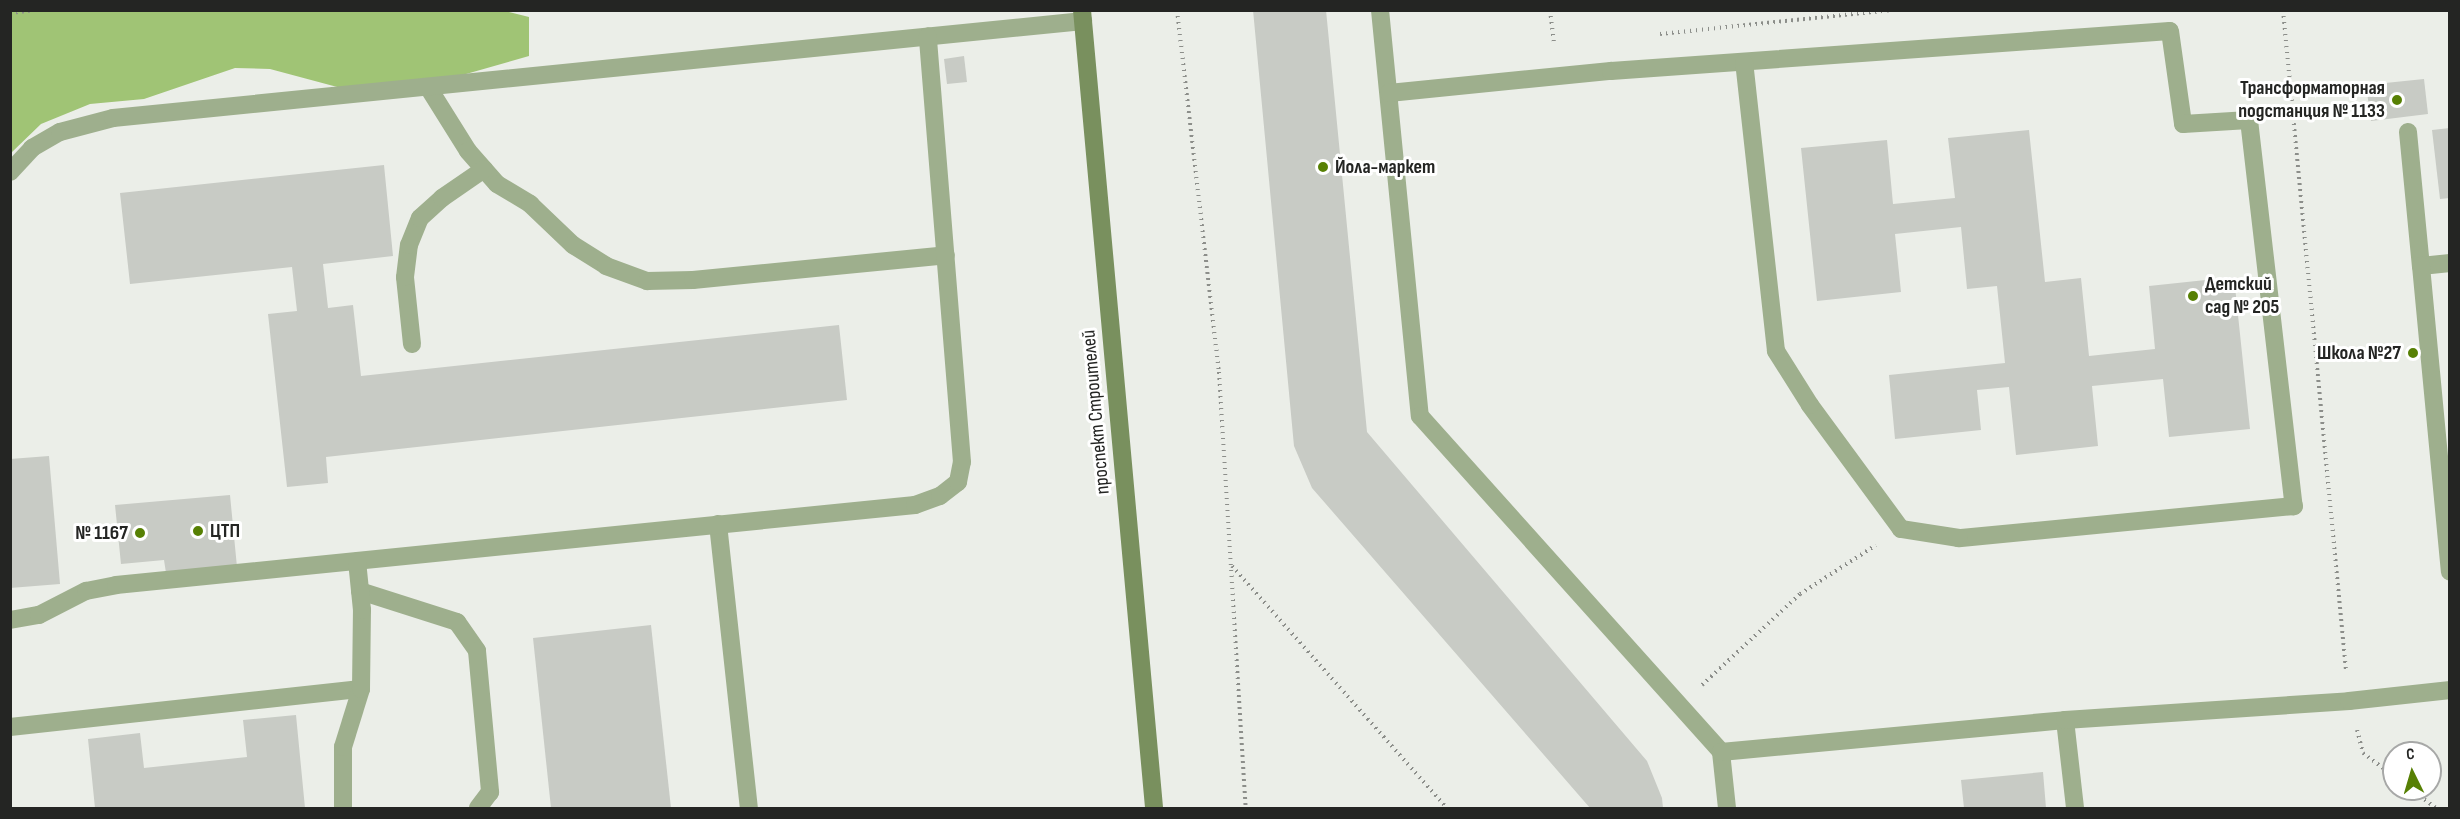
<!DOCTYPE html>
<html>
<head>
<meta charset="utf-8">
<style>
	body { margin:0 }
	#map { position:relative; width:2460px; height:819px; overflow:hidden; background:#ebeee8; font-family:"Sofia Sans Condensed",sans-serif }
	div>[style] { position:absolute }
	.forest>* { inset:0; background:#a0c475 }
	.building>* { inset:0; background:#c8cbc5 }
	.path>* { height:4px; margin-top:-2px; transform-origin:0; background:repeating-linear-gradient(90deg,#8c8e8a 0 1.5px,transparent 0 6px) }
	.service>* { height:18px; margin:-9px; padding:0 9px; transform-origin:9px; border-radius:9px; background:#9eaf8d }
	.secondary>* { height:18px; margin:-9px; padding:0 9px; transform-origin:9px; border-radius:9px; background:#79905e }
	.dots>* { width:16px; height:16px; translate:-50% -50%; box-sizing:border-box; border:3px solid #fff; border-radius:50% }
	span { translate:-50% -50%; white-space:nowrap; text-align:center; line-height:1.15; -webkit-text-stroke:6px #fff; paint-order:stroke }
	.poi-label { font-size:20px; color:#242523; font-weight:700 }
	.right { translate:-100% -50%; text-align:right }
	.left { translate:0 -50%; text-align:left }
	.street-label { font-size:20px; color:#242523 }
	.frame { position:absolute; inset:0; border:12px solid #242523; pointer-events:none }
	.north { position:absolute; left:2382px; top:741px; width:60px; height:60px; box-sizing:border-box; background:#fff; border:2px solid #a7a8a7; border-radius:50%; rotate:355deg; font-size:16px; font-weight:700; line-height:24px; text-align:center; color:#242523 }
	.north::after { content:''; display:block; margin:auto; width:21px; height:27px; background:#578004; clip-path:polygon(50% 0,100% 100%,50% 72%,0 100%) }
</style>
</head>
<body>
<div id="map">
	<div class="forest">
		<div style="clip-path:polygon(501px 10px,529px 17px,529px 56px,452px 78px,341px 88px,270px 69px,235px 68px,144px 99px,90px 104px,41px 124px,11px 153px,11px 11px)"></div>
	</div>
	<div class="building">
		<div style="clip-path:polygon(1253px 10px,1326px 10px,1367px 432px,1647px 761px,1662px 798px,1663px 808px,1590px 808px,1312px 488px,1294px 446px)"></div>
		<div style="clip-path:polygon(964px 56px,967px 82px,947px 84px,944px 59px)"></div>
		<div style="clip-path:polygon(2424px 79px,2428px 114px,2371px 121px,2366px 85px)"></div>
		<div style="clip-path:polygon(2450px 128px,2450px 198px,2440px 199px,2432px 130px)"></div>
		<div style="clip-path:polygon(2029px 130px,2045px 282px,2081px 278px,2089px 356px,2155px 349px,2149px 286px,2234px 277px,2250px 429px,2169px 437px,2163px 379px,2092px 386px,2098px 446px,2016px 455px,2009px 387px,1977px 390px,1981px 430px,1895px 439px,1889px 375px,2005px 363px,1997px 286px,1967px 289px,1961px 227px,1895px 234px,1901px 292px,1817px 301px,1801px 148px,1887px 140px,1893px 204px,1955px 198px,1948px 138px)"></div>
		<div style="clip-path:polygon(384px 165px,393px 256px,323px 264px,328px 308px,353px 305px,361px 376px,839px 325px,847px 400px,326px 457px,328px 483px,287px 487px,268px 314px,297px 311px,292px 267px,130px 284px,120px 193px)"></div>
		<div style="clip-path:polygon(49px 456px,60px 584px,10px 588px,10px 459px)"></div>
		<div style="clip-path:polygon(230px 495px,237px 567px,166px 573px,164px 560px,121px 564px,115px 505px)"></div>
		<div style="clip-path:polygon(651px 625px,671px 808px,551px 808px,533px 638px)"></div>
		<div style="clip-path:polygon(296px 715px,305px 808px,95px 808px,88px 739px,140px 733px,144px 768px,247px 757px,243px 720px)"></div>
		<div style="clip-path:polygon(2043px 772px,2046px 808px,1964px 808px,1961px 780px)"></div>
	</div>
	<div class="path">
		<div style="left:1177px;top:10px;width:364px;rotate:83.4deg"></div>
		<div style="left:1219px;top:372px;width:437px;rotate:86.5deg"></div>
		<div style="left:1550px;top:10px;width:35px;rotate:83deg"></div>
		<div style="left:2283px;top:10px;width:663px;rotate:84.55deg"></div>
		<div style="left:10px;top:13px;width:23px;rotate:-7deg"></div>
		<div style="left:1660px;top:34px;width:233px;rotate:-5.9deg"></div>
		<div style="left:1232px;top:566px;width:324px;rotate:48.4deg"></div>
		<div style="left:1702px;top:685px;width:134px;rotate:-42.9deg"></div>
		<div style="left:1800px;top:594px;width:90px;rotate:-32.8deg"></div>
		<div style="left:2357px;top:730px;width:24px;rotate:75deg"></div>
		<div style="left:2363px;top:753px;width:39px;rotate:37deg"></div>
		<div style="left:2410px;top:789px;width:32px;rotate:36deg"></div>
	</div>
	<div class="service">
		<div style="left:1380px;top:10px;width:408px;rotate:84.4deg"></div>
		<div style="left:1420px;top:416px;width:451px;rotate:48.1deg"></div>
		<div style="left:1721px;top:752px;width:56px;rotate:83.9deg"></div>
		<div style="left:428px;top:87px;width:75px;rotate:58deg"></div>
		<div style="left:468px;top:151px;width:44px;rotate:48.7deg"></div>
		<div style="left:497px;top:184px;width:39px;rotate:31deg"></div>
		<div style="left:530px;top:204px;width:59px;rotate:43.6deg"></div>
		<div style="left:573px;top:245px;width:39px;rotate:32deg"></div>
		<div style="left:606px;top:266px;width:44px;rotate:20.1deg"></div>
		<div style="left:647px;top:281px;width:46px;rotate:-1.2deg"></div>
		<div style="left:693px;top:280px;width:254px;rotate:-5.6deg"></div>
		<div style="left:1389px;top:93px;width:223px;rotate:-5.7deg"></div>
		<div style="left:1611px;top:71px;width:560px;rotate:-4.09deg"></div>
		<div style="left:2170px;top:31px;width:94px;rotate:82deg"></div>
		<div style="left:2183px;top:124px;width:66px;rotate:-3.5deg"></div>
		<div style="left:2249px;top:120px;width:389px;rotate:83.4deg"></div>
		<div style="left:2294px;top:506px;width:337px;rotate:174.5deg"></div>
		<div style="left:1959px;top:538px;width:59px;rotate:-171.2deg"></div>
		<div style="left:1901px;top:529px;width:154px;rotate:-126.3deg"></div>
		<div style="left:1810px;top:405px;width:64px;rotate:-122.2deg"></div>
		<div style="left:1776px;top:351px;width:290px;rotate:-96.3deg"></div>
		<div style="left:2408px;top:132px;width:135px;rotate:84.5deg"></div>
		<div style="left:10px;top:172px;width:33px;rotate:-47deg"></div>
		<div style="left:32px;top:148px;width:32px;rotate:-30deg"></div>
		<div style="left:60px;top:132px;width:55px;rotate:-14.8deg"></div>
		<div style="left:113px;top:118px;width:975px;rotate:-5.71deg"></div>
		<div style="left:2450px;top:263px;width:29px;rotate:174deg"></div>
		<div style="left:2421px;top:266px;width:307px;rotate:84.6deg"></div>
		<div style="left:412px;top:344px;width:67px;rotate:-96deg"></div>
		<div style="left:405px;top:277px;width:32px;rotate:-83deg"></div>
		<div style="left:409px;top:245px;width:29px;rotate:-68deg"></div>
		<div style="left:420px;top:218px;width:30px;rotate:-42deg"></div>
		<div style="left:442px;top:198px;width:51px;rotate:-34.6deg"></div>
		<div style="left:718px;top:524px;width:286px;rotate:83.8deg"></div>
		<div style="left:360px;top:591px;width:102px;rotate:17.7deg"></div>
		<div style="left:457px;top:622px;width:35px;rotate:55deg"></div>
		<div style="left:477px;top:651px;width:142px;rotate:84.7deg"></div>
		<div style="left:490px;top:792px;width:20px;rotate:127deg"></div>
		<div style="left:10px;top:620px;width:29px;rotate:-10deg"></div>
		<div style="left:39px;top:615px;width:53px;rotate:-27.1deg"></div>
		<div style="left:86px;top:591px;width:31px;rotate:-11deg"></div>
		<div style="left:116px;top:585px;width:803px;rotate:-5.72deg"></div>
		<div style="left:915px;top:505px;width:27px;rotate:-20deg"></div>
		<div style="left:940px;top:496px;width:23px;rotate:-38deg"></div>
		<div style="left:958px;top:482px;width:20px;rotate:-79deg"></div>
		<div style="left:962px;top:462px;width:427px;rotate:-94.6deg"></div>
		<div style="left:2065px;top:720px;width:89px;rotate:83.5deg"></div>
		<div style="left:10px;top:727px;width:353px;rotate:-6.2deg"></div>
		<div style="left:1721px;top:752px;width:345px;rotate:-5.3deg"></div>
		<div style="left:2065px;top:720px;width:285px;rotate:-3.8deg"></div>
		<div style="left:2349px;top:701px;width:102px;rotate:-6.2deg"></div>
		<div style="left:343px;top:808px;width:61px;rotate:-90deg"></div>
		<div style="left:343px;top:747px;width:61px;rotate:-72.8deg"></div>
		<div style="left:361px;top:689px;width:79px;rotate:-89.3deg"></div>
		<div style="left:362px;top:610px;width:49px;rotate:-95.8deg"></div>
	</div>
	<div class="secondary">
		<div style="left:1082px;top:10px;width:801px;rotate:84.84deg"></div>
	</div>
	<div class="dots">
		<div style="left:2397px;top:100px;background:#578004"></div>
		<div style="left:1323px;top:167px;background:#578004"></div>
		<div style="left:2193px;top:296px;background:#578004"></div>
		<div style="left:2413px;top:353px;background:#578004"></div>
		<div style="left:198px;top:531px;background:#578004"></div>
		<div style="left:140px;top:533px;background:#578004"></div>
	</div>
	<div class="poi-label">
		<span class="right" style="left:2385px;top:100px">Трансформаторная<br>подстанция № 1133</span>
		<span class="left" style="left:1335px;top:167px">Йола-маркет</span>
		<span class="left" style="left:2205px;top:296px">Детский<br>сад № 205</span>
		<span class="right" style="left:2401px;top:353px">Школа №27</span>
		<span class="left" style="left:210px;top:531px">ЦТП</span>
		<span class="right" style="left:128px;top:533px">№ 1167</span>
	</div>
	<div class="street-label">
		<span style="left:1096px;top:412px;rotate:-95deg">проспект Строителей</span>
	</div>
	<div class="frame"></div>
	<div class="north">С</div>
</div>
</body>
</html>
